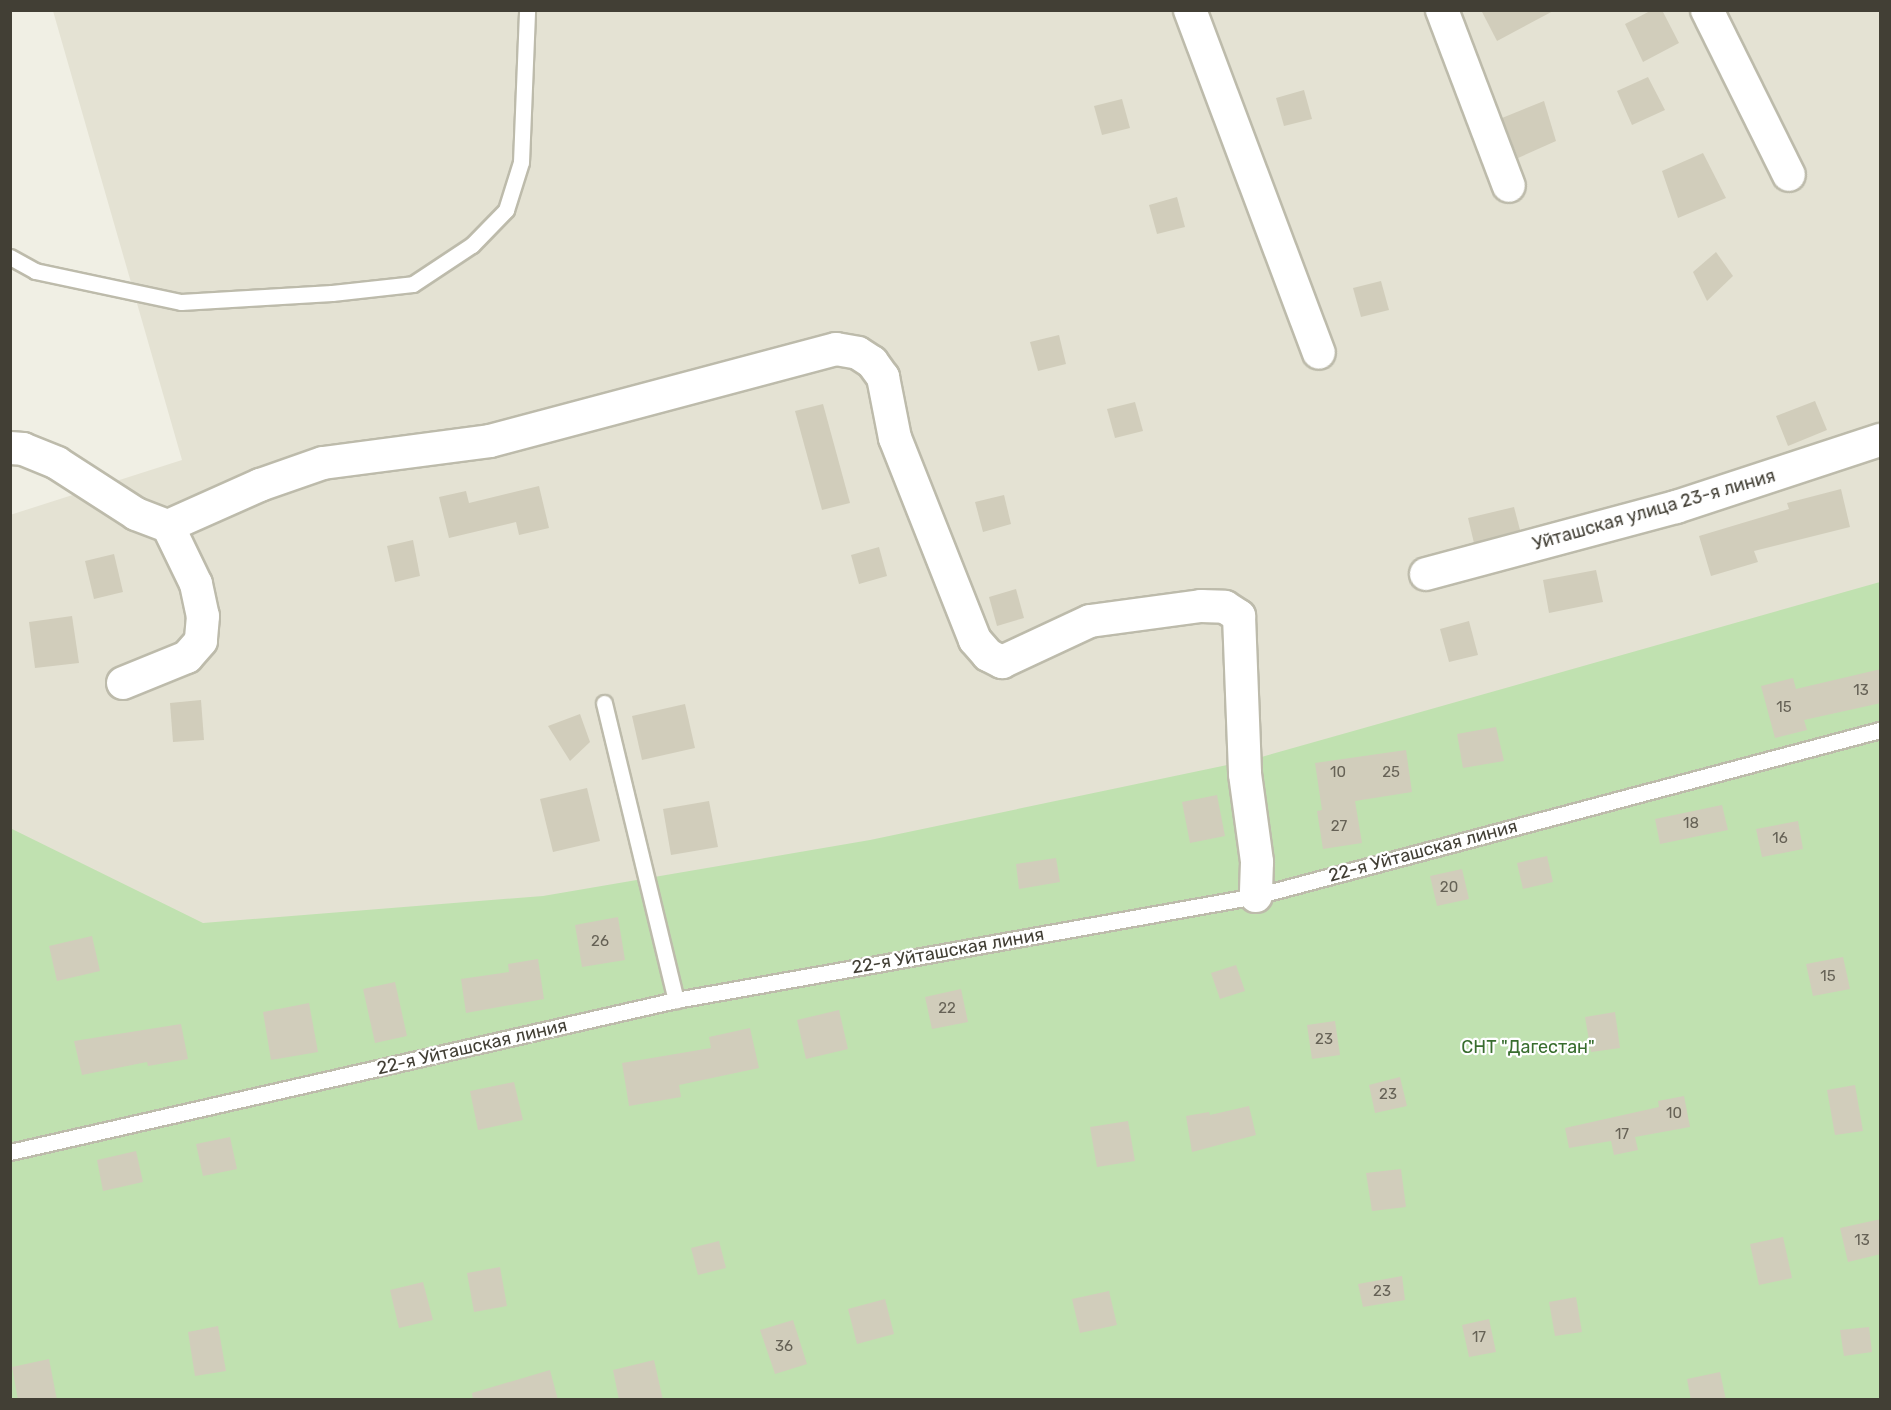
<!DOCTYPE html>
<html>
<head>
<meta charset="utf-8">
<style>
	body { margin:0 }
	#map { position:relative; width:1891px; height:1410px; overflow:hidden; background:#f0efe4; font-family:Rubik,sans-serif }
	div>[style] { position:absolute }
	.residential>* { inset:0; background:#e4e2d3 }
	.green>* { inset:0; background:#c0e1b0 }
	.building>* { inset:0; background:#d1cdbb }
	.roads { filter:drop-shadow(2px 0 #bdbbab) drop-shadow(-2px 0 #bdbbab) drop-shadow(0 2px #bdbbab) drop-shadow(0 -2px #bdbbab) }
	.lane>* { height:15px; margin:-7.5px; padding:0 7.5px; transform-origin:7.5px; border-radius:7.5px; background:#fff }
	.street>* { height:32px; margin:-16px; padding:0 16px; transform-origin:16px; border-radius:16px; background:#fff }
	span { translate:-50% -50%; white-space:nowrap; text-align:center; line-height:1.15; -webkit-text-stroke:4.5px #fff; paint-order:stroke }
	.number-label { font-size:15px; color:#666256 }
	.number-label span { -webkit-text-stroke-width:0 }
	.street-label { font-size:18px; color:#423f35 }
	.park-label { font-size:18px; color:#386d2e }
	.frame { position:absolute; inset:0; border:12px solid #423f35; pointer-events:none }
</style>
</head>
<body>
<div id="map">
	<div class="residential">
		<div style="clip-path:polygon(53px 11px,1880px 11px,1880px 1399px,11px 1399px,10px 515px,182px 460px)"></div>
	</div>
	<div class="green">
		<div style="clip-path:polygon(1880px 582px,1880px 1399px,11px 1399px,10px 828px,203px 923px,543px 896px,870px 840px,1251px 760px)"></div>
	</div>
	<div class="building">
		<div style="clip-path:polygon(1481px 10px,1555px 10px,1497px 41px)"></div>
		<div style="clip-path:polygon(1652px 10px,1662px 10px,1679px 43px,1643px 62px,1625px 24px)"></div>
		<div style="clip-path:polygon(1648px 77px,1665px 110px,1632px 125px,1617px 91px)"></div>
		<div style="clip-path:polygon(1304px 90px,1312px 119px,1284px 126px,1276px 98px)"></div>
		<div style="clip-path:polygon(1122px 99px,1130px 128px,1102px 135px,1094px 106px)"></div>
		<div style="clip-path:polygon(1544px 101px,1556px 141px,1518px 158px,1502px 118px)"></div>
		<div style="clip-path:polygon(1703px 153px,1726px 198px,1678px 218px,1662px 171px)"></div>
		<div style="clip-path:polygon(1177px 197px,1185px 227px,1157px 234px,1149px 205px)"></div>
		<div style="clip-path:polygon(1716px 252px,1733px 276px,1707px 301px,1693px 272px)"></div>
		<div style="clip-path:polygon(1381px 281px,1389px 310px,1361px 317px,1353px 288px)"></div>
		<div style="clip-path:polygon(1059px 335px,1066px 364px,1038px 371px,1030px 342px)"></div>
		<div style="clip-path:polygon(1815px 401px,1827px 430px,1788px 446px,1776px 416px)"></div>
		<div style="clip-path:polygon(1135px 402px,1143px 431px,1115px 438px,1107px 409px)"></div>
		<div style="clip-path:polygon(823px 404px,850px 503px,822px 510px,795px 411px)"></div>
		<div style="clip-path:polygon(539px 486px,549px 528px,519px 535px,516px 522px,449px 538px,439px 497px,466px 491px,469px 503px)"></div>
		<div style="clip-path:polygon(1841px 489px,1850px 527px,1754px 551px,1758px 562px,1711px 576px,1699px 536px,1789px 509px,1787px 503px)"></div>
		<div style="clip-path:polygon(1004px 495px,1011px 524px,983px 532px,975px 502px)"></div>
		<div style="clip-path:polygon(1514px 507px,1520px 530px,1474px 543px,1468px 518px)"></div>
		<div style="clip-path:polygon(413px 540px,420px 576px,395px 582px,387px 546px)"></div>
		<div style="clip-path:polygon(879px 547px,887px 576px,859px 584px,851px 555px)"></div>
		<div style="clip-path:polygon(114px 554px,123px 592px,94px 599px,85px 561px)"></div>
		<div style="clip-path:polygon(1596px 570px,1603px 602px,1549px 613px,1543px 580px)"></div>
		<div style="clip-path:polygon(1016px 589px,1024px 618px,997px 626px,989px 597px)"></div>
		<div style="clip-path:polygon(72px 616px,79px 663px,35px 668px,29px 622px)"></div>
		<div style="clip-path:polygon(1469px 621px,1478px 655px,1449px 662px,1440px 629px)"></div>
		<div style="clip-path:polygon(1881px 669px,1881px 703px,1804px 720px,1807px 730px,1775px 738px,1761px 686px,1793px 678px,1796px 689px)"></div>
		<div style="clip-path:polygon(201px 700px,204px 740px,173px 742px,170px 703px)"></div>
		<div style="clip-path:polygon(685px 704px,695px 748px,642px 760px,632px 716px)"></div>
		<div style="clip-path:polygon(580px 714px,590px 742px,570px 761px,548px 726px)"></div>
		<div style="clip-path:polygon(1496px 727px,1504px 761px,1463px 768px,1457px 734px)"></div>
		<div style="clip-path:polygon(1406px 750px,1412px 792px,1355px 801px,1362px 843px,1323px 849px,1317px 811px,1322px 810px,1315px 763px)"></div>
		<div style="clip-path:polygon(587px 788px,600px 841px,553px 852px,540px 799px)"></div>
		<div style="clip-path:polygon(1217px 795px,1225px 836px,1190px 843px,1182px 802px)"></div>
		<div style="clip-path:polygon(709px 801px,718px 847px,671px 855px,663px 809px)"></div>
		<div style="clip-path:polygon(1722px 805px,1728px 830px,1660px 844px,1655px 819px)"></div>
		<div style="clip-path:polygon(1798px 821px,1803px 849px,1762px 857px,1756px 829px)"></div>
		<div style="clip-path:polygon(1547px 856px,1553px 882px,1523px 889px,1517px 863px)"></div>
		<div style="clip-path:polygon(1056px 858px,1060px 882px,1019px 889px,1016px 864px)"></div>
		<div style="clip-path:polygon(1462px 869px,1469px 899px,1437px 906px,1430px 876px)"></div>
		<div style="clip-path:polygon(618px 917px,625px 960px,582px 967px,575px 925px)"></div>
		<div style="clip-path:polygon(92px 936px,100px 971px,57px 981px,49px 946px)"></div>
		<div style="clip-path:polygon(1843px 957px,1850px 989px,1813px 996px,1806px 964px)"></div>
		<div style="clip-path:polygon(538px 959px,544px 999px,466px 1013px,461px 979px,509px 972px,508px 964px)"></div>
		<div style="clip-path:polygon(1236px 965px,1245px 991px,1220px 999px,1211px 973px)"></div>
		<div style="clip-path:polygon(395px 982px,407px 1036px,375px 1043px,363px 989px)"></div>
		<div style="clip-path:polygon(961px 989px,968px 1022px,932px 1029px,925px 997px)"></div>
		<div style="clip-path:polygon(309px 1003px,318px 1052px,271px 1060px,263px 1012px)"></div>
		<div style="clip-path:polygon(839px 1010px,848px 1049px,806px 1059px,797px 1020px)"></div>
		<div style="clip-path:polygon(1615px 1012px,1620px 1048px,1591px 1052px,1585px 1017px)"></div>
		<div style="clip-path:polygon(1335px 1021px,1340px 1055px,1312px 1059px,1307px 1025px)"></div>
		<div style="clip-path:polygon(181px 1024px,188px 1059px,148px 1066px,147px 1062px,82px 1075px,74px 1041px)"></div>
		<div style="clip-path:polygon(750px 1028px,759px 1068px,679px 1085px,681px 1097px,629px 1106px,622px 1063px,711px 1048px,709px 1037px)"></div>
		<div style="clip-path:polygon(1400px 1077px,1407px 1106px,1375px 1113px,1369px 1085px)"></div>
		<div style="clip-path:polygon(514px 1082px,523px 1120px,478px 1130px,470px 1091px)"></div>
		<div style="clip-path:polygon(1855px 1085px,1863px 1131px,1835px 1135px,1827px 1090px)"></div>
		<div style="clip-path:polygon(1684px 1096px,1690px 1127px,1635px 1137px,1638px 1150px,1614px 1155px,1611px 1141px,1569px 1148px,1565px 1128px,1659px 1107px,1658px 1101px)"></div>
		<div style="clip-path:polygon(1249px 1106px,1256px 1135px,1192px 1152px,1186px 1116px,1209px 1112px,1210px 1115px)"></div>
		<div style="clip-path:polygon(1128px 1121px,1135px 1161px,1097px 1167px,1090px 1127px)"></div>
		<div style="clip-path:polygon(230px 1137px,237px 1169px,203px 1176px,196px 1144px)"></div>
		<div style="clip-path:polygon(136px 1151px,143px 1182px,103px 1191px,97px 1160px)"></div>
		<div style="clip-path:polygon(1401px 1169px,1406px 1207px,1372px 1211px,1366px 1173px)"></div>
		<div style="clip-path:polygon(1881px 1219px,1881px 1254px,1848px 1262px,1840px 1228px)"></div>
		<div style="clip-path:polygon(1783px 1237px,1792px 1278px,1759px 1285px,1750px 1244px)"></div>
		<div style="clip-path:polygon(719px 1241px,726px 1268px,698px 1275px,691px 1248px)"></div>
		<div style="clip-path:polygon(500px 1267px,507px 1306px,474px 1312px,467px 1273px)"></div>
		<div style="clip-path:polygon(1402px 1276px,1405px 1300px,1363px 1307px,1358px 1284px)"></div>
		<div style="clip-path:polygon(423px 1282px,433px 1320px,399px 1328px,390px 1290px)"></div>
		<div style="clip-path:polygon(1109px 1291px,1117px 1325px,1080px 1333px,1072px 1299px)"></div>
		<div style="clip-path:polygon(1576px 1297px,1582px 1332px,1555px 1336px,1549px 1302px)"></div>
		<div style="clip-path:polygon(885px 1299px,894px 1334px,857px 1344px,848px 1309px)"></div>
		<div style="clip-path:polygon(1489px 1319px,1496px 1352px,1469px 1357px,1462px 1325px)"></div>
		<div style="clip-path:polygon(793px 1320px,807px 1364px,775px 1374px,760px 1330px)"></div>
		<div style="clip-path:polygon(218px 1326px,226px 1371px,195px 1376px,188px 1332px)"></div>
		<div style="clip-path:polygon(1869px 1327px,1872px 1352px,1844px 1356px,1840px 1330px)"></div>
		<div style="clip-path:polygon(49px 1359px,57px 1400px,18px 1400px,12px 1367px)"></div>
		<div style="clip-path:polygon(654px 1360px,663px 1400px,619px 1400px,613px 1370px)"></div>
		<div style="clip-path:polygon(550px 1370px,558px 1400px,473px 1400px,472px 1393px)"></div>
		<div style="clip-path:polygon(1720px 1372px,1726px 1400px,1691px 1400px,1687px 1379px)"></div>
	</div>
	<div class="roads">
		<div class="lane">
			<div style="left:10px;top:257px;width:29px;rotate:29deg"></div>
			<div style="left:35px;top:271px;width:149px;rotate:12deg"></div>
			<div style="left:181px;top:302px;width:151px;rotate:-3.4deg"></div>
			<div style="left:332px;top:293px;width:81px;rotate:-6.3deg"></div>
			<div style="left:413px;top:284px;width:71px;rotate:-33.5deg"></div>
			<div style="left:472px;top:245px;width:49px;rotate:-45.8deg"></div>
			<div style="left:506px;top:210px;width:50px;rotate:-72.6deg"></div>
			<div style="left:521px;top:162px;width:152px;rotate:-87.7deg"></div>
			<div style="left:604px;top:703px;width:306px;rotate:76.4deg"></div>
			<div style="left:10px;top:1152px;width:683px;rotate:-12.86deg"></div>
			<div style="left:676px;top:1000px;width:589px;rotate:-10.17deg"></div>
			<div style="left:1256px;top:896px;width:646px;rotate:-14.9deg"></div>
		</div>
		<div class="street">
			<div style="left:1190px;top:10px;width:366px;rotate:69.4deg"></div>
			<div style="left:1442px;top:10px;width:188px;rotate:69.2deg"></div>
			<div style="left:1707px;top:10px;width:184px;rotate:63.6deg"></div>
			<div style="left:10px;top:448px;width:13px;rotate:4deg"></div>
			<div style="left:23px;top:449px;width:37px;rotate:22deg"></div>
			<div style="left:57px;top:463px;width:94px;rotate:32.8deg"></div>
			<div style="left:136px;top:514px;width:34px;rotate:21deg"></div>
			<div style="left:168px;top:526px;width:64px;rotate:64.2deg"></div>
			<div style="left:196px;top:584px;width:33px;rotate:78deg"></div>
			<div style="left:203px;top:616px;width:25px;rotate:95deg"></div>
			<div style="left:201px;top:641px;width:21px;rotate:131deg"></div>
			<div style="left:187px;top:657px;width:69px;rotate:157.9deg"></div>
			<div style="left:168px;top:526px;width:101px;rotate:-24deg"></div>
			<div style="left:260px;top:485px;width:67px;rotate:-19.2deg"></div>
			<div style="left:323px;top:463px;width:168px;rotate:-7.5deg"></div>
			<div style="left:490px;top:441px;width:358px;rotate:-14.9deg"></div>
			<div style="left:836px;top:349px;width:22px;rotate:10deg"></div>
			<div style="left:858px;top:353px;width:17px;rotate:33deg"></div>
			<div style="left:872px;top:362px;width:19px;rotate:54deg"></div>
			<div style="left:883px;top:377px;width:62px;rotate:78.9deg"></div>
			<div style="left:895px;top:438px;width:217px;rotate:68.4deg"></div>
			<div style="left:975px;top:640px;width:20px;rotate:49deg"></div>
			<div style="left:988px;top:655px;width:16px;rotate:27deg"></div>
			<div style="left:1002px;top:662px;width:97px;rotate:-25deg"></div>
			<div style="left:1090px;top:621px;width:112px;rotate:-7.7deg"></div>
			<div style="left:1201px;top:606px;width:24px;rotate:2deg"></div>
			<div style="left:1225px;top:607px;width:17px;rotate:33deg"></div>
			<div style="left:1239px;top:616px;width:158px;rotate:87.8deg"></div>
			<div style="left:1245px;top:774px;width:89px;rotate:82.2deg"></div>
			<div style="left:1257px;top:862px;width:34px;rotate:92deg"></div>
			<div style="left:1426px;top:574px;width:259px;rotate:-15deg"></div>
			<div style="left:1676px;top:507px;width:215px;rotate:-18.2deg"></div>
		</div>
	</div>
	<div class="number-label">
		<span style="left:1861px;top:691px">13</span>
		<span style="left:1784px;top:708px">15</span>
		<span style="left:1338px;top:773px">10</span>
		<span style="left:1391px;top:773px">25</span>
		<span style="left:1691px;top:824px">18</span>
		<span style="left:1339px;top:827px">27</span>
		<span style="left:1780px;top:839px">16</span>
		<span style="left:1449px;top:888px">20</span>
		<span style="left:600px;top:942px">26</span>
		<span style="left:1828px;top:977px">15</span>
		<span style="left:947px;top:1009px">22</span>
		<span style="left:1324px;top:1040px">23</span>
		<span style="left:1388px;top:1095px">23</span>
		<span style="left:1674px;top:1114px">10</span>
		<span style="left:1622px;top:1135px">17</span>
		<span style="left:1862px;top:1241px">13</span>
		<span style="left:1382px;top:1292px">23</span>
		<span style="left:1479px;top:1338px">17</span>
		<span style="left:784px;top:1347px">36</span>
	</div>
	<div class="street-label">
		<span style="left:1654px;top:510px;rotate:-16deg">Уйташская улица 23-я линия</span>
		<span style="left:1423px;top:851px;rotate:-15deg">22-я Уйташская линия</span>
		<span style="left:948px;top:951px;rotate:-10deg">22-я Уйташская линия</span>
		<span style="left:472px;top:1047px;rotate:-13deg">22-я Уйташская линия</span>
	</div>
	<div class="park-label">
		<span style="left:1528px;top:1047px">СНТ "Дагестан"</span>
	</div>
	<div class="frame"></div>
</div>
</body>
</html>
